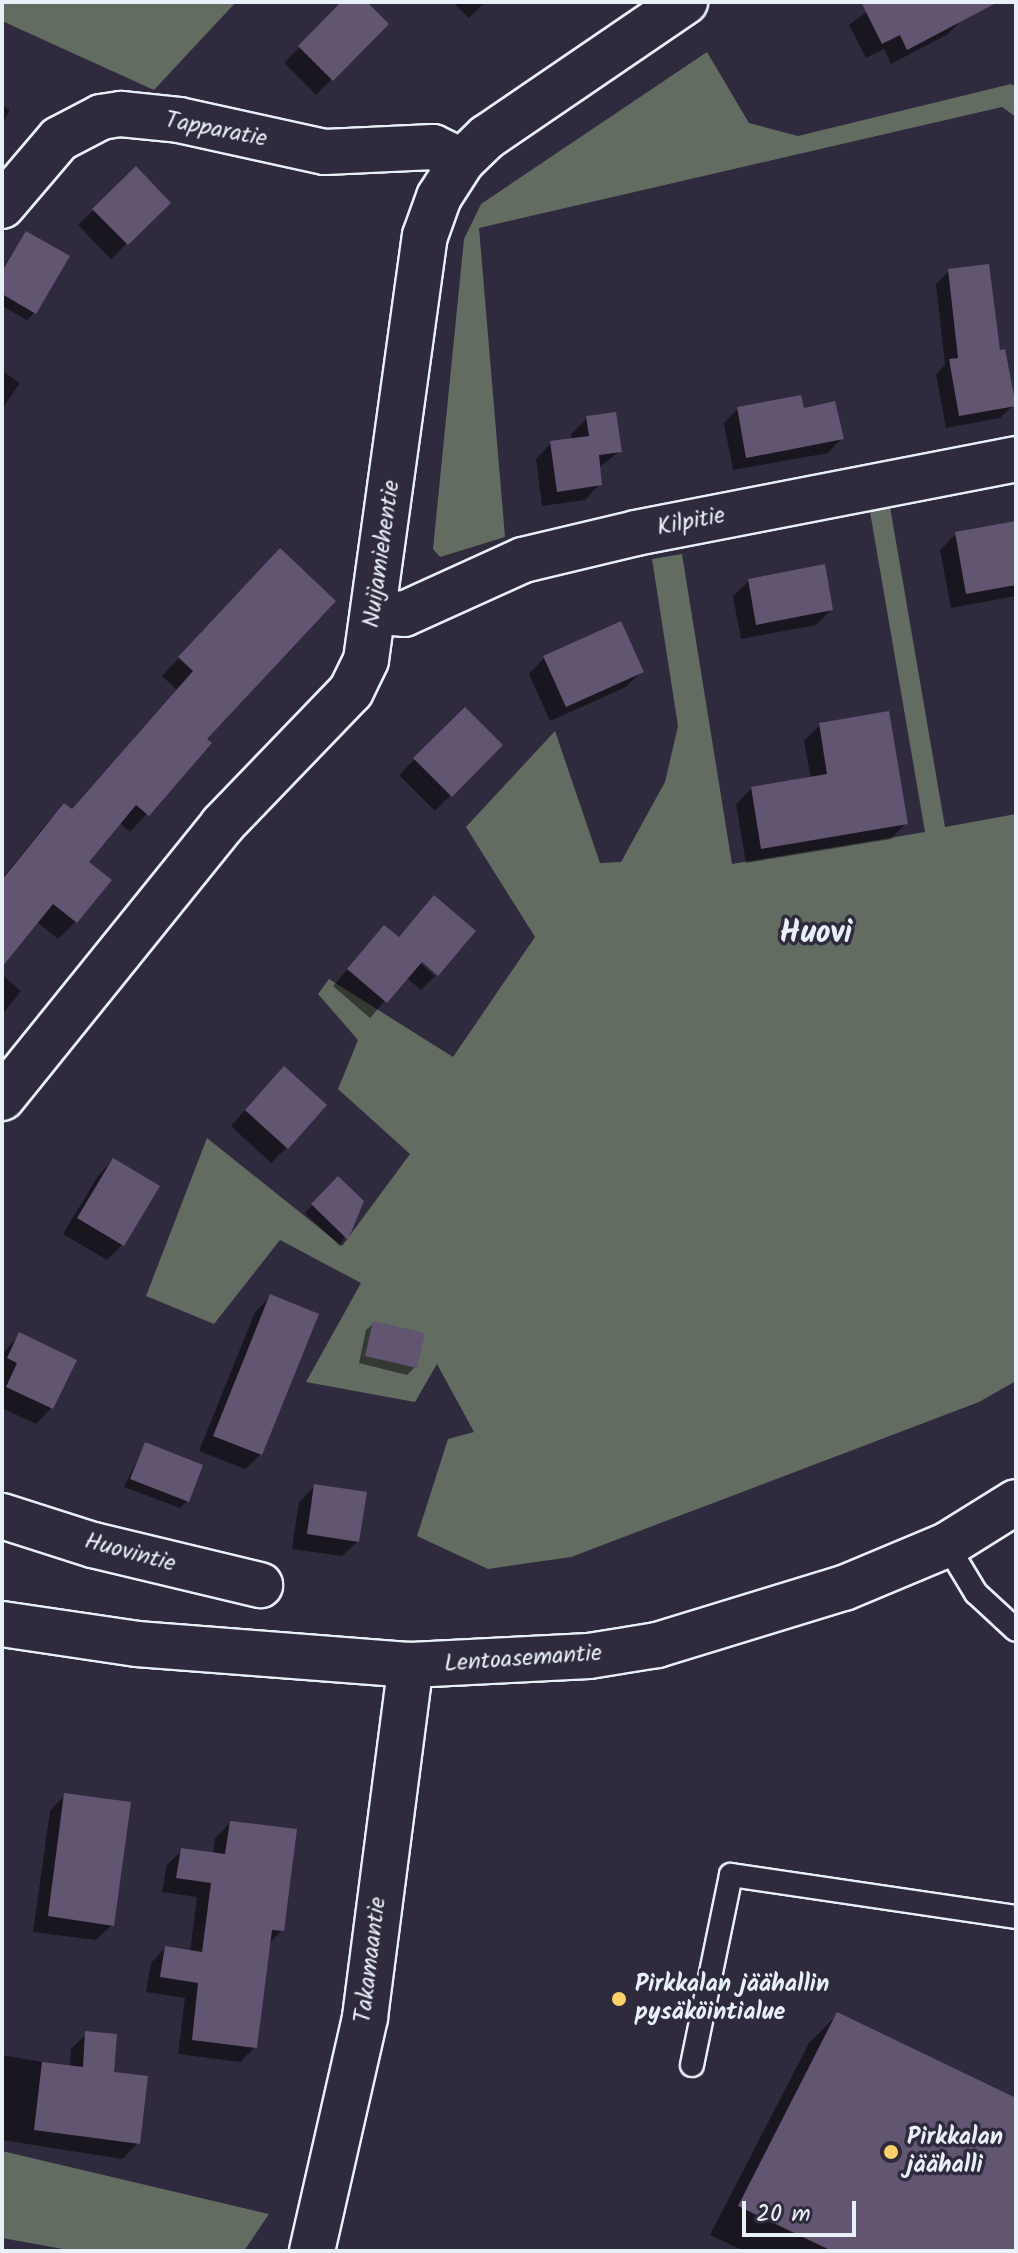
<!DOCTYPE html>
<html>
<head>
<meta charset="utf-8">
<style>
	body { margin:0 }
	#map { position:relative; width:1018px; height:2253px; overflow:hidden; background:#2f2a3d; font-family:Kalam,sans-serif }
	div>[style] { position:absolute }
	.green>* { inset:0; background:#626c61 }
	.shadow>* { inset:0; background:#0007 }
	.building>* { inset:0; background:#615572 }
	.roads { filter:drop-shadow(2px 0 #e8f1f8) drop-shadow(-2px 0 #e8f1f8) drop-shadow(0 2px #e8f1f8) drop-shadow(0 -2px #e8f1f8) }
	.service>* { height:22px; margin:-11px; padding:0 11px; transform-origin:11px; border-radius:11px; background:#2f2a3d }
	.minor>* { height:44px; margin:-22px; padding:0 22px; transform-origin:22px; border-radius:22px; background:#2f2a3d }
	.tertiary>* { height:44px; margin:-22px; padding:0 22px; transform-origin:22px; border-radius:22px; background:#2f2a3d }
	.secondary>* { height:44px; margin:-22px; padding:0 22px; transform-origin:22px; border-radius:22px; background:#2f2a3d }
	.dots>* { width:22px; height:22px; translate:-50% -50%; box-sizing:border-box; border:4px solid #2f2a3d; border-radius:50% }
	span { translate:-50% -50%; white-space:nowrap; text-align:center; line-height:1.15; -webkit-text-stroke:7px #2f2a3d; paint-order:stroke }
	.street-label { font-size:24px; color:#e8f1f8 }
	.poi-label { font-size:24px; color:#e8f1f8; font-weight:700 }
	.left { translate:0 -50%; text-align:left }
	.district-label { font-size:32px; color:#e8f1f8; font-weight:700 }
	.frame { position:absolute; inset:0; border:4px solid #e8f1f8; pointer-events:none }
	.scale { position:absolute; left:742px; top:2201px; width:114px; height:36px; box-sizing:border-box; border:4px solid #e8f1f8; border-top:0; padding-left:10px; font-size:24px; line-height:28px; white-space:nowrap; color:#e8f1f8; -webkit-text-stroke:6px #2f2a3d; paint-order:stroke }
</style>
</head>
<body>
<div id="map">
	<div class="green">
		<div style="clip-path:polygon(2px 2px,236px 2px,154px 90px,2px 21px)"></div>
		<div style="clip-path:polygon(707px 52px,749px 123px,798px 136px,1011px 84px,1016px 87px,1016px 117px,1002px 107px,479px 228px,505px 537px,440px 557px,433px 549px,464px 239px,481px 204px)"></div>
		<div style="clip-path:polygon(889px 501px,945px 827px,1016px 814px,1016px 1381px,979px 1402px,571px 1557px,488px 1569px,417px 1536px,448px 1439px,474px 1432px,437px 1364px,415px 1402px,306px 1382px,361px 1283px,280px 1240px,214px 1324px,146px 1296px,207px 1138px,342px 1246px,410px 1154px,338px 1089px,358px 1040px,318px 994px,329px 979px,453px 1057px,535px 937px,466px 827px,555px 731px,600px 863px,621px 862px,665px 782px,678px 726px,652px 559px,682px 554px,732px 864px,925px 832px,869px 506px)"></div>
		<div style="clip-path:polygon(2px 2151px,269px 2214px,244px 2251px,74px 2251px,2px 2238px)"></div>
	</div>
	<div class="shadow">
		<div style="clip-path:polygon(453px 2px,485px 2px,469px 18px)"></div>
		<div style="clip-path:polygon(880px 2px,956px 2px,964px 18px,948px 34px,891px 64px,884px 49px,866px 58px,849px 25px)"></div>
		<div style="clip-path:polygon(321px 26px,355px 56px,316px 95px,284px 63px)"></div>
		<div style="clip-path:polygon(2px 105px,10px 110px,2px 124px)"></div>
		<div style="clip-path:polygon(136px 169px,168px 203px,111px 259px,78px 225px)"></div>
		<div style="clip-path:polygon(26px 233px,34px 313px,27px 320px,2px 306px,2px 269px)"></div>
		<div style="clip-path:polygon(949px 271px,998px 353px,1013px 405px,1000px 418px,946px 428px,936px 374px,945px 365px,936px 284px)"></div>
		<div style="clip-path:polygon(2px 371px,20px 383px,2px 409px)"></div>
		<div style="clip-path:polygon(738px 409px,802px 411px,841px 439px,828px 453px,733px 470px,724px 423px)"></div>
		<div style="clip-path:polygon(587px 418px,620px 451px,598px 468px,600px 484px,585px 500px,542px 506px,536px 459px,551px 443px,572px 440px,571px 434px)"></div>
		<div style="clip-path:polygon(1016px 523px,1016px 596px,951px 608px,940px 550px,956px 534px)"></div>
		<div style="clip-path:polygon(262px 568px,204px 739px,209px 744px,130px 832px,119px 822px,86px 862px,76px 921px,58px 939px,36px 921px,2px 964px,2px 879px,47px 823px,64px 805px,71px 810px,177px 690px,162px 676px)"></div>
		<div style="clip-path:polygon(749px 581px,831px 610px,816px 625px,741px 639px,733px 596px)"></div>
		<div style="clip-path:polygon(544px 658px,642px 671px,626px 687px,550px 721px,529px 674px)"></div>
		<div style="clip-path:polygon(465px 709px,500px 745px,435px 811px,399px 775px)"></div>
		<div style="clip-path:polygon(820px 725px,906px 823px,891px 839px,746px 863px,736px 804px,752px 788px,811px 779px,804px 741px)"></div>
		<div style="clip-path:polygon(434px 898px,413px 957px,435px 976px,421px 990px,406px 977px,370px 1018px,333px 986px,384px 927px,397px 939px)"></div>
		<div style="clip-path:polygon(2px 975px,21px 991px,2px 1015px)"></div>
		<div style="clip-path:polygon(268px 1084px,287px 1147px,271px 1163px,231px 1126px)"></div>
		<div style="clip-path:polygon(113px 1160px,122px 1245px,107px 1260px,63px 1234px,98px 1176px)"></div>
		<div style="clip-path:polygon(338px 1178px,362px 1201px,340px 1246px,305px 1213px)"></div>
		<div style="clip-path:polygon(270px 1297px,261px 1454px,245px 1469px,199px 1451px,255px 1312px)"></div>
		<div style="clip-path:polygon(374px 1323px,415px 1367px,407px 1375px,359px 1363px,366px 1330px)"></div>
		<div style="clip-path:polygon(19px 1335px,74px 1361px,51px 1408px,36px 1424px,2px 1408px,2px 1354px)"></div>
		<div style="clip-path:polygon(145px 1444px,187px 1501px,180px 1508px,124px 1487px)"></div>
		<div style="clip-path:polygon(315px 1486px,358px 1541px,342px 1556px,292px 1549px,299px 1502px)"></div>
		<div style="clip-path:polygon(65px 1795px,112px 1925px,96px 1940px,33px 1932px,50px 1811px)"></div>
		<div style="clip-path:polygon(230px 1823px,282px 1930px,268px 1945px,255px 2047px,240px 2062px,178px 2054px,185px 1998px,146px 1992px,151px 1963px,165px 1948px,190px 1952px,197px 1897px,162px 1892px,167px 1865px,182px 1850px,213px 1854px,215px 1838px)"></div>
		<div style="clip-path:polygon(838px 2014px,1016px 2100px,1016px 2251px,744px 2251px,710px 2235px,809px 2043px)"></div>
		<div style="clip-path:polygon(86px 2034px,138px 2143px,122px 2159px,2px 2140px,2px 2055px,70px 2067px,71px 2049px)"></div>
	</div>
	<div class="building">
		<div style="clip-path:polygon(341px 2px,367px 2px,389px 24px,333px 81px,298px 46px)"></div>
		<div style="clip-path:polygon(861px 2px,998px 2px,907px 50px,900px 35px,882px 44px)"></div>
		<div style="clip-path:polygon(136px 166px,171px 203px,128px 245px,92px 209px)"></div>
		<div style="clip-path:polygon(26px 231px,70px 256px,36px 314px,2px 294px,2px 271px)"></div>
		<div style="clip-path:polygon(989px 264px,1000px 350px,1005px 349px,1016px 406px,959px 416px,949px 359px,958px 358px,948px 269px)"></div>
		<div style="clip-path:polygon(801px 395px,804px 408px,835px 401px,844px 439px,746px 458px,737px 407px)"></div>
		<div style="clip-path:polygon(616px 412px,622px 452px,599px 455px,602px 485px,557px 492px,550px 441px,589px 436px,586px 416px)"></div>
		<div style="clip-path:polygon(1016px 521px,1016px 585px,966px 594px,955px 532px)"></div>
		<div style="clip-path:polygon(280px 548px,336px 601px,207px 739px,212px 743px,149px 816px,136px 805px,89px 862px,112px 880px,77px 923px,53px 904px,2px 967px,2px 880px,64px 803px,72px 809px,193px 671px,178px 657px)"></div>
		<div style="clip-path:polygon(825px 564px,833px 610px,756px 625px,748px 579px)"></div>
		<div style="clip-path:polygon(621px 621px,644px 672px,566px 707px,543px 656px)"></div>
		<div style="clip-path:polygon(465px 707px,503px 745px,452px 797px,413px 758px)"></div>
		<div style="clip-path:polygon(889px 711px,908px 824px,761px 849px,751px 787px,827px 774px,819px 723px)"></div>
		<div style="clip-path:polygon(434px 895px,476px 931px,438px 976px,422px 962px,387px 1003px,347px 969px,384px 925px,399px 937px)"></div>
		<div style="clip-path:polygon(284px 1066px,327px 1105px,288px 1149px,245px 1110px)"></div>
		<div style="clip-path:polygon(113px 1158px,160px 1186px,124px 1246px,77px 1218px)"></div>
		<div style="clip-path:polygon(338px 1176px,364px 1201px,348px 1240px,311px 1204px)"></div>
		<div style="clip-path:polygon(270px 1294px,319px 1314px,262px 1455px,213px 1436px)"></div>
		<div style="clip-path:polygon(373px 1321px,425px 1333px,417px 1368px,365px 1356px)"></div>
		<div style="clip-path:polygon(19px 1332px,77px 1360px,53px 1409px,6px 1387px,17px 1363px,7px 1358px)"></div>
		<div style="clip-path:polygon(145px 1442px,203px 1465px,189px 1502px,130px 1479px)"></div>
		<div style="clip-path:polygon(314px 1484px,367px 1492px,359px 1542px,307px 1534px)"></div>
		<div style="clip-path:polygon(64px 1793px,131px 1802px,114px 1926px,48px 1916px)"></div>
		<div style="clip-path:polygon(230px 1821px,297px 1829px,284px 1931px,272px 1930px,257px 2048px,192px 2040px,198px 1983px,160px 1977px,165px 1946px,202px 1952px,211px 1883px,176px 1878px,181px 1848px,225px 1854px)"></div>
		<div style="clip-path:polygon(837px 2012px,1016px 2098px,1016px 2251px,832px 2251px,738px 2206px)"></div>
		<div style="clip-path:polygon(85px 2031px,117px 2034px,114px 2072px,148px 2076px,140px 2144px,34px 2130px,42px 2062px,83px 2067px)"></div>
	</div>
	<div class="roads">
		<div class="service">
			<div style="left:947px;top:1545px;width:56px;rotate:58.9deg"></div>
			<div style="left:976px;top:1593px;width:54px;rotate:42.8deg"></div>
			<div style="left:692px;top:2065px;width:194px;rotate:-78.4deg"></div>
			<div style="left:731px;top:1875px;width:288px;rotate:8.4deg"></div>
		</div>
		<div class="minor">
			<div style="left:2px;top:206px;width:88px;rotate:-49.6deg"></div>
			<div style="left:59px;top:139px;width:47px;rotate:-27.6deg"></div>
			<div style="left:101px;top:117px;width:20px;rotate:-9deg"></div>
			<div style="left:121px;top:114px;width:58px;rotate:5.9deg"></div>
			<div style="left:179px;top:120px;width:149px;rotate:12.4deg"></div>
			<div style="left:325px;top:152px;width:108px;rotate:-2.7deg"></div>
			<div style="left:433px;top:147px;width:32px;rotate:26deg"></div>
			<div style="left:377px;top:612px;width:27px;rotate:4deg"></div>
			<div style="left:404px;top:614px;width:131px;rotate:-24.4deg"></div>
			<div style="left:523px;top:560px;width:116px;rotate:-13.4deg"></div>
			<div style="left:636px;top:533px;width:387px;rotate:-11deg"></div>
			<div style="left:2px;top:1516px;width:96px;rotate:17.7deg"></div>
			<div style="left:93px;top:1545px;width:172px;rotate:13.5deg"></div>
		</div>
		<div class="tertiary">
			<div style="left:2px;top:1098px;width:351px;rotate:-51.1deg"></div>
			<div style="left:222px;top:825px;width:186px;rotate:-46.1deg"></div>
			<div style="left:351px;top:691px;width:34px;rotate:-64deg"></div>
			<div style="left:366px;top:660px;width:428px;rotate:-82.1deg"></div>
			<div style="left:425px;top:236px;width:41px;rotate:-70.3deg"></div>
			<div style="left:439px;top:197px;width:43px;rotate:-57.4deg"></div>
			<div style="left:462px;top:161px;width:35px;rotate:-44deg"></div>
			<div style="left:487px;top:137px;width:240px;rotate:-34.3deg"></div>
			<div style="left:312px;top:2251px;width:240px;rotate:-77.2deg"></div>
			<div style="left:365px;top:2017px;width:355px;rotate:-82.6deg"></div>
		</div>
		<div class="secondary">
			<div style="left:2px;top:1624px;width:136px;rotate:8.4deg"></div>
			<div style="left:137px;top:1644px;width:275px;rotate:4.4deg"></div>
			<div style="left:411px;top:1665px;width:178px;rotate:-2.9deg"></div>
			<div style="left:589px;top:1656px;width:69px;rotate:-9.2deg"></div>
			<div style="left:657px;top:1645px;width:195px;rotate:-17deg"></div>
			<div style="left:844px;top:1588px;width:112px;rotate:-22.7deg"></div>
			<div style="left:947px;top:1545px;width:81px;rotate:-31.9deg"></div>
		</div>
	</div>
	<div class="dots">
		<div style="left:619px;top:1999px;background:#ffd166"></div>
		<div style="left:891px;top:2152px;background:#ffd166"></div>
	</div>
	<div class="street-label">
		<span style="left:216px;top:130px;rotate:11deg">Tapparatie</span>
		<span style="left:691px;top:522px;rotate:-11deg">Kilpitie</span>
		<span style="left:382px;top:554px;rotate:-82deg">Nuijamiehentie</span>
		<span style="left:130px;top:1553px;rotate:15deg">Huovintie</span>
		<span style="left:523px;top:1659px;rotate:-4deg">Lentoasemantie</span>
		<span style="left:371px;top:1960px;rotate:-83deg">Takamaantie</span>
	</div>
	<div class="poi-label">
		<span class="left" style="left:635px;top:1999px">Pirkkalan jäähallin<br>pysäköintialue</span>
		<span class="left" style="left:907px;top:2152px">Pirkkalan<br>jäähalli</span>
	</div>
	<div class="district-label">
		<span style="left:816px;top:934px">Huovi</span>
	</div>
	<div class="frame"></div>
	<div class="scale">20 m</div>
</div>
</body>
</html>
